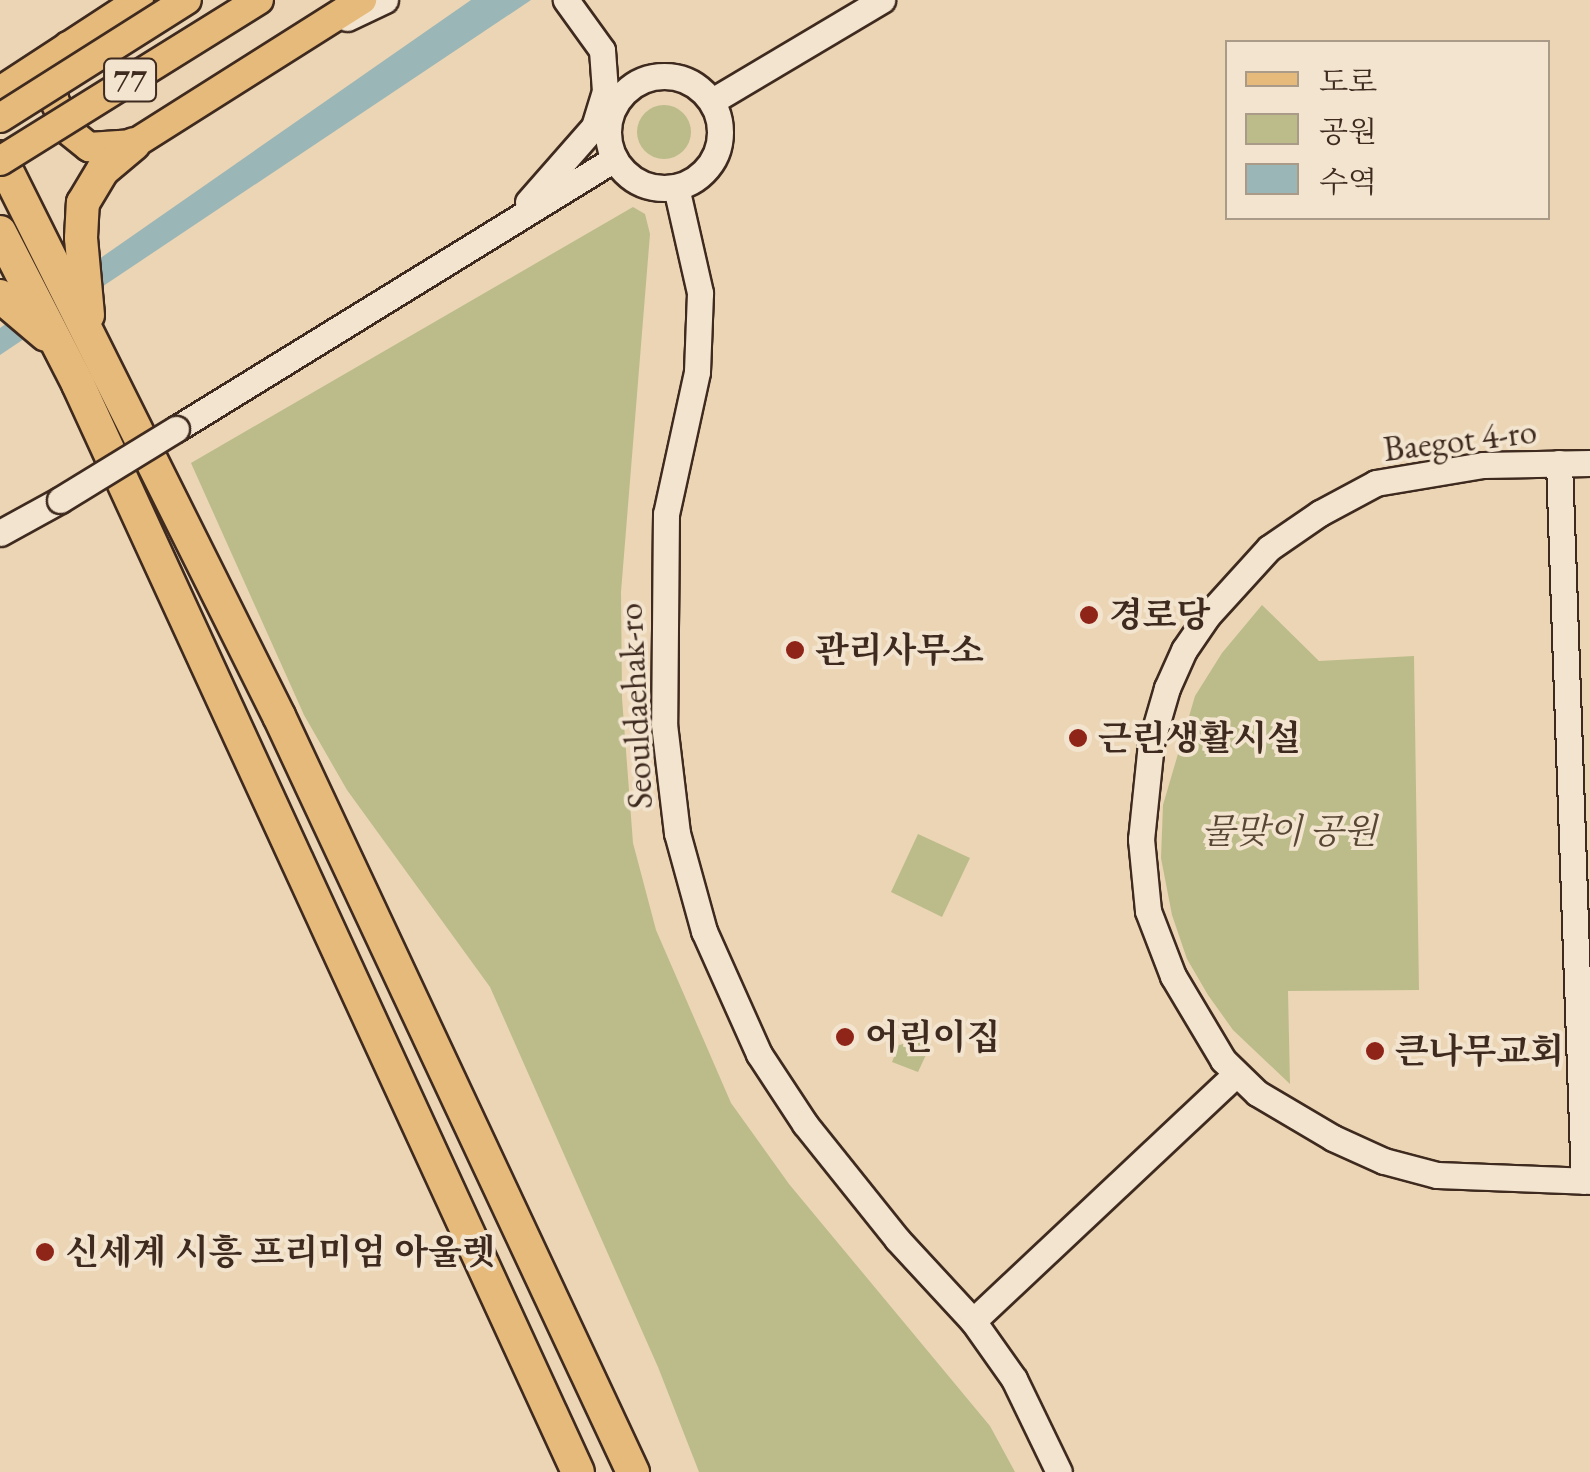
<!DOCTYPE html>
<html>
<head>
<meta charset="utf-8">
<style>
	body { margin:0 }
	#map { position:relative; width:1590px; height:1472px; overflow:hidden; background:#ebd5b4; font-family:"EB Garamond","Noto Serif KR",serif }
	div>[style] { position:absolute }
	.green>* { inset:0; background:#bbbc8a }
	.round { border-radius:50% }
	.water>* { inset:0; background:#9bb6b6 }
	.roads { filter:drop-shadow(2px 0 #3f2a1f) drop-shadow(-2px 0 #3f2a1f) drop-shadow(0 2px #3f2a1f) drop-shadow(0 -2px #3f2a1f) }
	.secondary>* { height:25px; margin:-12.5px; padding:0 12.5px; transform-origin:12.5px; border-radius:12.5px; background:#f2e4ce }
	.secondary>.ring { margin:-12.5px; padding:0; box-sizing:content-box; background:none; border:25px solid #f2e4ce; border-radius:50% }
	.primary>* { height:28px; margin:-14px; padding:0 14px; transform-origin:14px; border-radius:14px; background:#e6ba7a }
	.highway>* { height:32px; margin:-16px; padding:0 16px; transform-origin:16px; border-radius:16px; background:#e6ba7a }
	.bridges { filter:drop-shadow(2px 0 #3f2a1f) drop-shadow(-2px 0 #3f2a1f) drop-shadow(0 2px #3f2a1f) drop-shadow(0 -2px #3f2a1f) }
	.secondary-bridge>* { height:25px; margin:-12.5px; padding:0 12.5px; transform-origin:12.5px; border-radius:12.5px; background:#f2e4ce }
	.primary-bridge>* { height:28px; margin:-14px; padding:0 14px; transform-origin:14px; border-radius:14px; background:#e6ba7a }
	.dots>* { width:28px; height:28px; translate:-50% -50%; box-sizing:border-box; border:5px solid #f2e4ce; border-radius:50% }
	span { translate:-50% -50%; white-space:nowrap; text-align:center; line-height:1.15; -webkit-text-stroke:8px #f2e4ce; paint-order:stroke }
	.shield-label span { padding:2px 8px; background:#f2e4ce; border:2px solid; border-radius:8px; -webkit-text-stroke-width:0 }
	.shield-label { font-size:32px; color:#3f2a1f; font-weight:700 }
	.street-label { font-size:35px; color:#3f2a1f }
	.poi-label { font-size:35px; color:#3f2a1f; font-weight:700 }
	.left { translate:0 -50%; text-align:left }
	.park-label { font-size:35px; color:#584734; font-style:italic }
	.legend { position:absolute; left:1225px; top:40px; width:325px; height:180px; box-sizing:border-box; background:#f2e4ce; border:2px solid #aa9a88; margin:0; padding:12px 18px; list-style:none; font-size:30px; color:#3f2a1f }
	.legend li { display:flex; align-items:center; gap:20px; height:50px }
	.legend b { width:50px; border:2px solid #aa9a88 }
</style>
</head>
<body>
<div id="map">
	<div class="green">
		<div class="round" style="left:637px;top:105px;width:54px;height:54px"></div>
		<div style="clip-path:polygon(633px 207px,645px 214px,650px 234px,621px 592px,622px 698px,633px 843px,656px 930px,731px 1103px,789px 1184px,990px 1426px,1015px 1472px,699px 1472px,658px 1367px,490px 987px,347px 790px,304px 715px,191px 463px)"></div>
		<div style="clip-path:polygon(1262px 605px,1319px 661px,1414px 656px,1419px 990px,1288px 991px,1290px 1084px,1233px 1030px,1208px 995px,1187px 959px,1172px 915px,1161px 858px,1163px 805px,1195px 696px,1222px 653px)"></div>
		<div style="clip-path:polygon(918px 834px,970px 858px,942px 917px,891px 892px)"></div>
		<div style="clip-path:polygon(924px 1039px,931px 1044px,918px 1072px,892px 1062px,899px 1045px)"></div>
	</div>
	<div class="water">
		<div style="clip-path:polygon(471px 0,531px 0,0 355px,0 328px)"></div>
	</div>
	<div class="roads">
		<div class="secondary">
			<div style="left:347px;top:18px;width:42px;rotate:-25.3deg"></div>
			<div class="ring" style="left:608px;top:76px;width:87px;height:87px"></div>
			<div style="left:712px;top:101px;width:198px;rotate:-30.7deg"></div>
			<div style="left:676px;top:187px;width:109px;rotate:77.2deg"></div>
			<div style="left:700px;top:293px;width:79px;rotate:92.2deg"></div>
			<div style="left:697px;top:372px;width:145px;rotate:102.3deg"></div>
			<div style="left:666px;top:514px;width:210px;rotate:90.5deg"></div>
			<div style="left:664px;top:724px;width:110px;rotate:83.2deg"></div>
			<div style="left:677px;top:833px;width:102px;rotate:74.6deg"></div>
			<div style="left:704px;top:931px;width:135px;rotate:65.9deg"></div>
			<div style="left:759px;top:1054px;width:84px;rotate:56.7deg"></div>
			<div style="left:805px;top:1124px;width:147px;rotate:51.3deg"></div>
			<div style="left:897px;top:1239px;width:112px;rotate:47.2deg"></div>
			<div style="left:973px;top:1321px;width:71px;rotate:54.7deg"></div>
			<div style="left:1014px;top:1379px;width:103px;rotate:64.2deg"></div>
			<div style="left:528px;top:202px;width:100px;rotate:-48.7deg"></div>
			<div style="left:594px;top:127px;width:38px;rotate:-73deg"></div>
			<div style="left:605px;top:91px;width:41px;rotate:-94.2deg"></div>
			<div style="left:602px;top:50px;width:62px;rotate:-125.8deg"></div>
			<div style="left:176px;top:429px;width:515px;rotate:-31.65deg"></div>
			<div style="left:1559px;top:463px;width:718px;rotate:88.01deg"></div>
			<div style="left:1590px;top:463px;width:107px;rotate:178.9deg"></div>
			<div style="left:1483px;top:465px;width:109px;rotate:170.5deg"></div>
			<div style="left:1376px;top:483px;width:64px;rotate:151.8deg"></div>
			<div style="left:1320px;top:513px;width:62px;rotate:145.5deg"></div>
			<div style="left:1269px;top:548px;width:91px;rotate:132.3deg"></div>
			<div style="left:1208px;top:615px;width:42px;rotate:124.4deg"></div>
			<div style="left:1184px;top:650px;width:42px;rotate:114.1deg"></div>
			<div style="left:1167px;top:688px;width:57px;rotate:106.2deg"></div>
			<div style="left:1151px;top:743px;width:97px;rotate:95.9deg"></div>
			<div style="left:1141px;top:839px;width:72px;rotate:84.4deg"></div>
			<div style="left:1148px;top:911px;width:70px;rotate:69deg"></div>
			<div style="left:1173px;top:976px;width:98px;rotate:59.2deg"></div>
			<div style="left:1223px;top:1060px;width:47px;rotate:44.1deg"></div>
			<div style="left:1257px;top:1093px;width:88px;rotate:30.6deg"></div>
			<div style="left:1333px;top:1138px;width:56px;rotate:24.3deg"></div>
			<div style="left:1384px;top:1161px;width:55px;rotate:14.8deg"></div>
			<div style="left:1437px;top:1175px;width:153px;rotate:2.2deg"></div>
			<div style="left:0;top:533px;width:68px;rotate:-28.8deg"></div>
			<div style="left:973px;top:1321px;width:359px;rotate:-43.2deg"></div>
		</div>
		<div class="primary">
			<div style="left:68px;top:46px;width:30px;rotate:124deg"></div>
			<div style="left:51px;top:71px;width:29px;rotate:84deg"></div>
			<div style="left:54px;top:100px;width:34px;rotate:64deg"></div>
			<div style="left:69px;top:131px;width:26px;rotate:39deg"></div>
			<div style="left:89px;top:147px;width:45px;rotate:-3.8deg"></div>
			<div style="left:134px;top:144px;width:270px;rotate:-32.3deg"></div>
			<div style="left:0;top:91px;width:166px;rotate:-33.2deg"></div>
		</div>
		<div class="highway">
			<div style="left:0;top:157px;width:625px;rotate:63.48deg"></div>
			<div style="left:279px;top:716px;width:835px;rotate:64.91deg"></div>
			<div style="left:0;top:232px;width:171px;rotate:62.8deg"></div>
			<div style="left:78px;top:384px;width:1197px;rotate:65.32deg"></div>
			<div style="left:0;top:296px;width:60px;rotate:40.3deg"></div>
			<div style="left:88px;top:315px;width:77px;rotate:-95.2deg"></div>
			<div style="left:81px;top:238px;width:35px;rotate:-87deg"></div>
			<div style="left:83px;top:203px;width:39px;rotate:-59deg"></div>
			<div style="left:103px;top:170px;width:40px;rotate:-40deg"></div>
		</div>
	</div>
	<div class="bridges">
		<div class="secondary-bridge">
			<div style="left:60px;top:500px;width:136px;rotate:-31.5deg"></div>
		</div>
		<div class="primary-bridge">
			<div style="left:0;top:118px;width:221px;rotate:-32.3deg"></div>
			<div style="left:0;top:161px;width:305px;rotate:-31.9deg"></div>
		</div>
	</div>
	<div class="dots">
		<div style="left:1089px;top:615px;background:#8f2418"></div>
		<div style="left:795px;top:650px;background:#8f2418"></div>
		<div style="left:1078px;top:738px;background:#8f2418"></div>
		<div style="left:845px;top:1037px;background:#8f2418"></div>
		<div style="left:1375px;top:1051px;background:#8f2418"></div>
		<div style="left:45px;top:1252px;background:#8f2418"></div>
	</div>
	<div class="shield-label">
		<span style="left:130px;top:80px">77</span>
	</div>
	<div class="street-label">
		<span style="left:1460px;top:440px;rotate:-7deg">Baegot 4-ro</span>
		<span style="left:635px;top:706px;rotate:-93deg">Seouldaehak-ro</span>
	</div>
	<div class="poi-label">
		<span class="left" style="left:1109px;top:615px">경로당</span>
		<span class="left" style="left:815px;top:650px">관리사무소</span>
		<span class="left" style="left:1098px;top:738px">근린생활시설</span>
		<span class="left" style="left:865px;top:1037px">어린이집</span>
		<span class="left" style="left:1395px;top:1051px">큰나무교회</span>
		<span class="left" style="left:65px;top:1252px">신세계 시흥 프리미엄 아울렛</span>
	</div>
	<div class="park-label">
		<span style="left:1289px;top:831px">물맞이 공원</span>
	</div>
	<ul class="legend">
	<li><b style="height:12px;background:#e6ba7a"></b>도로</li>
	<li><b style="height:28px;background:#bbbc8a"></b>공원</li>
	<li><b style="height:28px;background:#9bb6b6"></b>수역</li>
	</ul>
</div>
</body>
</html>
